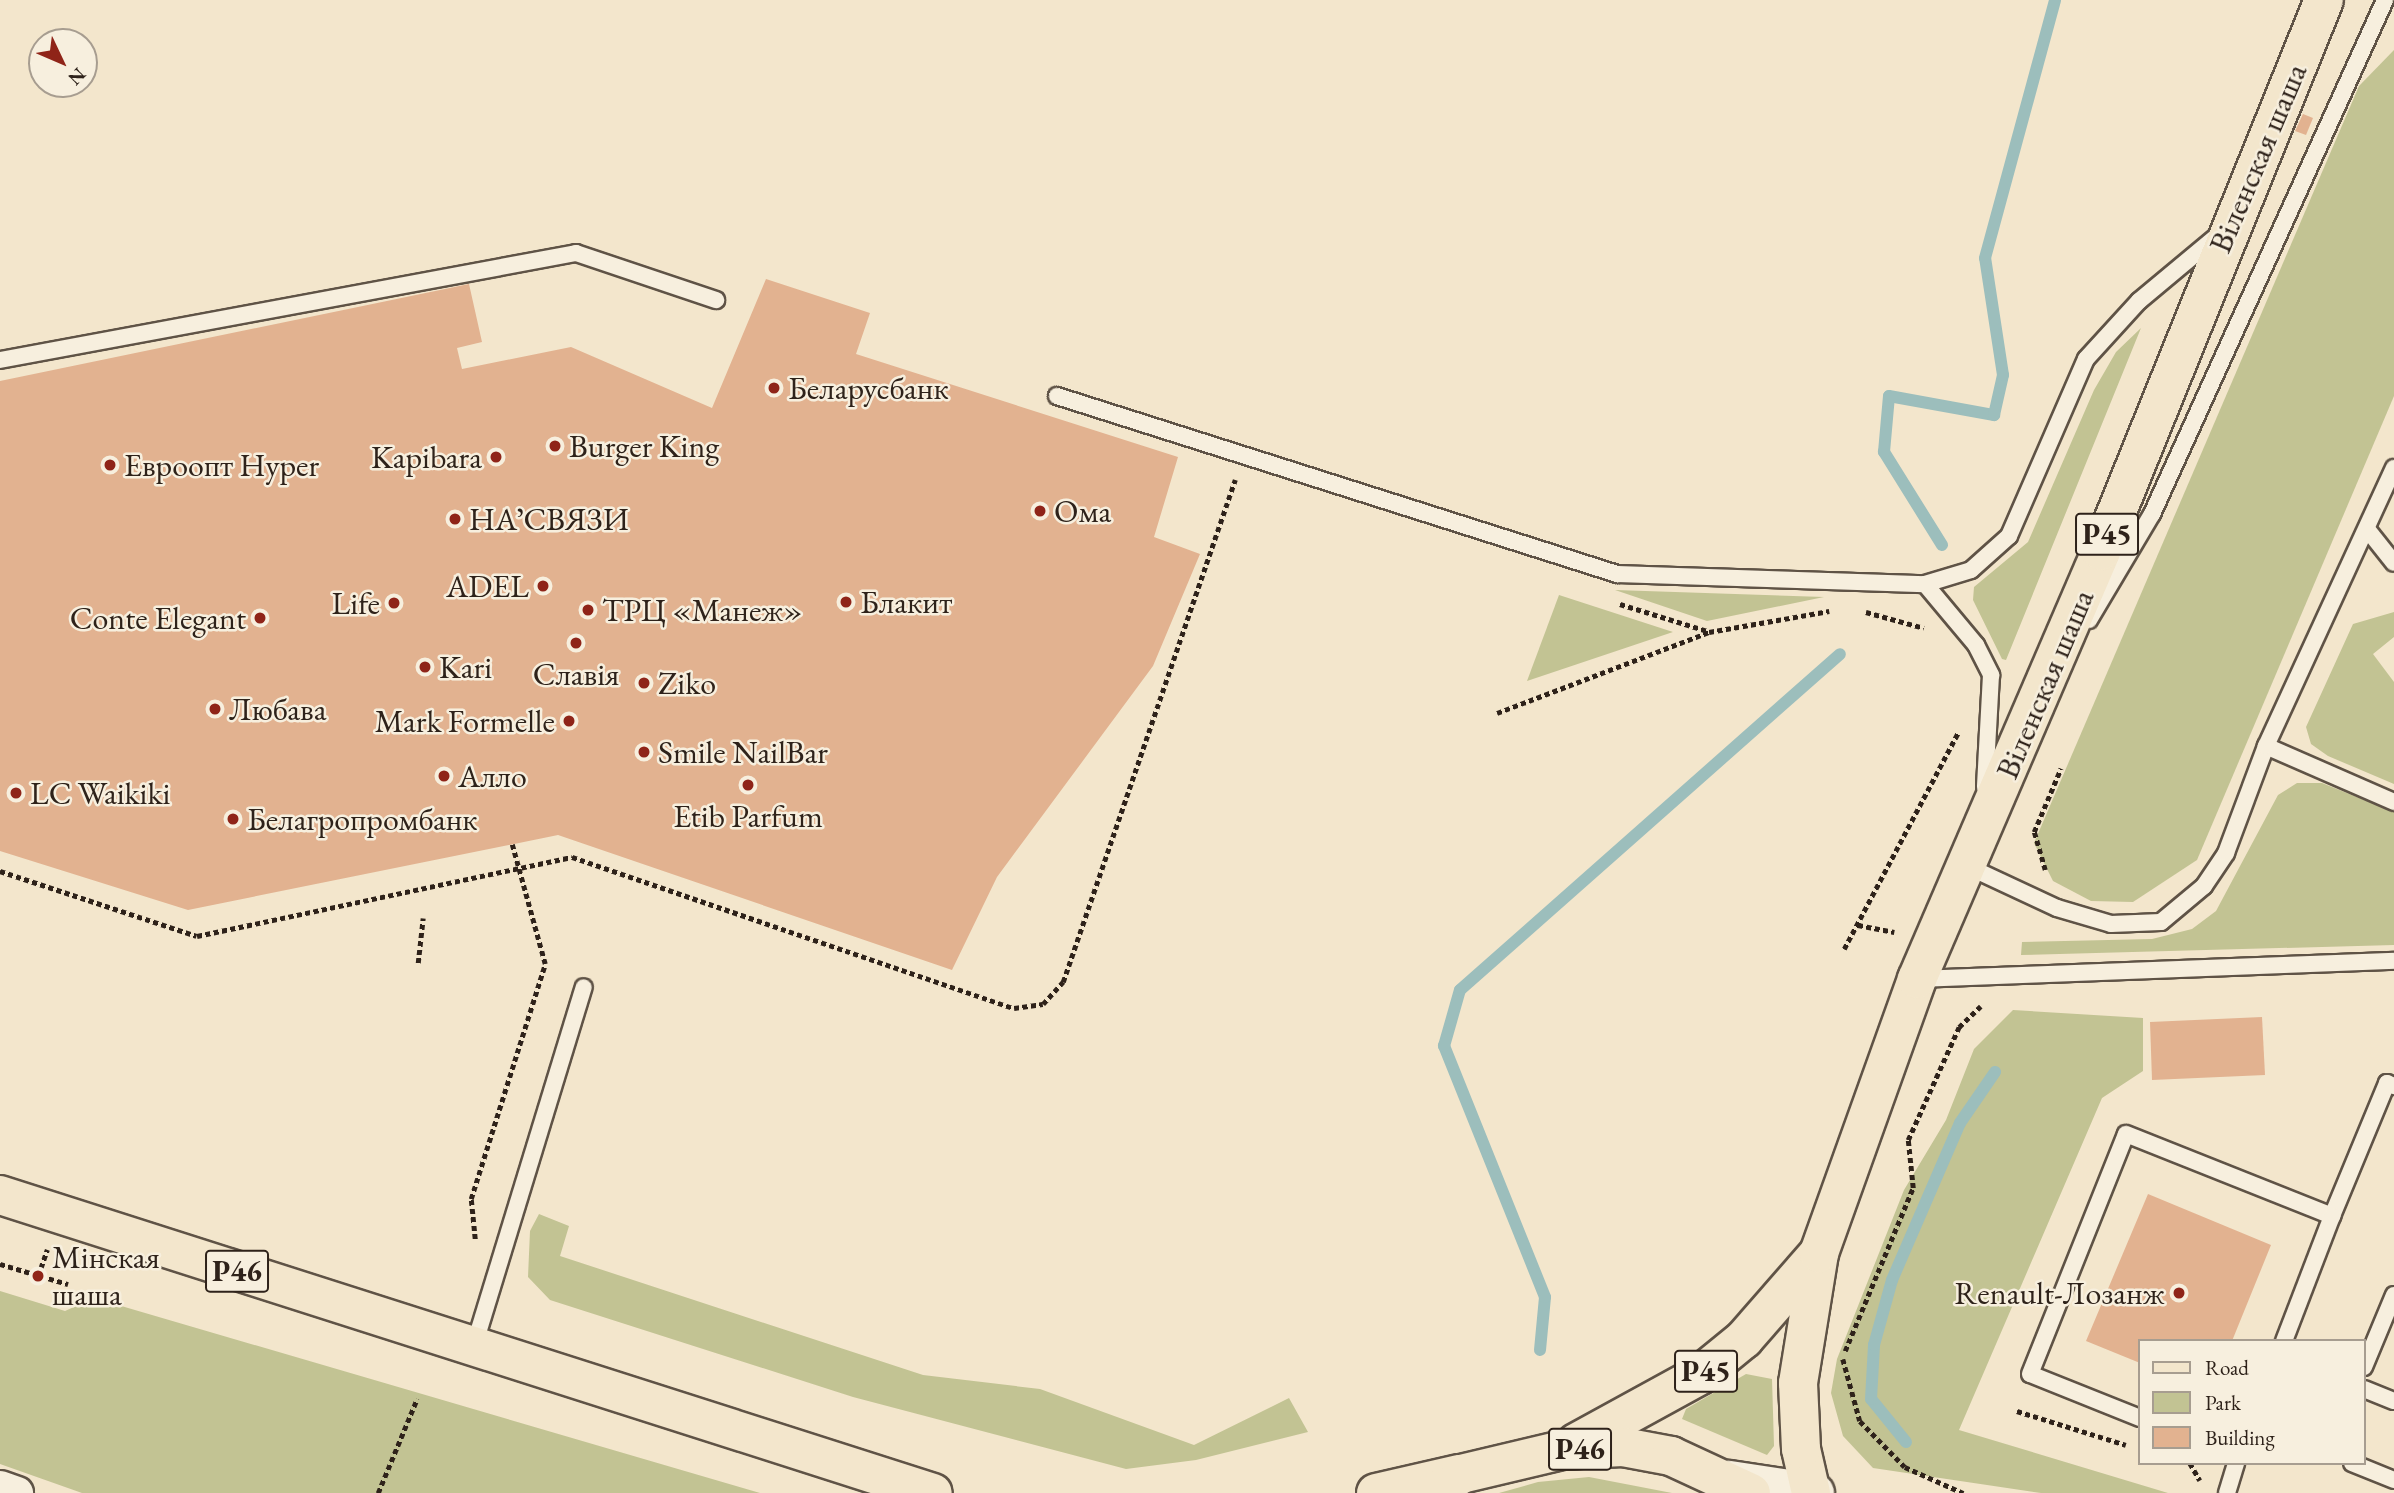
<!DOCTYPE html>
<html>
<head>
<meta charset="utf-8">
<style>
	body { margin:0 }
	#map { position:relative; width:2394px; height:1493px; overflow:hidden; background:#f3e6cc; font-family:"EB Garamond",serif }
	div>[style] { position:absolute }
	.green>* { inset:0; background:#c2c393 }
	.stream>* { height:12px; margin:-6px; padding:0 6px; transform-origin:6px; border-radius:6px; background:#9cbebc }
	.building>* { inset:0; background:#e2b290 }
	.path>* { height:4.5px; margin-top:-2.25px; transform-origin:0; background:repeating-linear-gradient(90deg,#2e221a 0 5px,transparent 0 8.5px) }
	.roads { filter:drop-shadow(2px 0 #5f5346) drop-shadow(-2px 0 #5f5346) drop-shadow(0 2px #5f5346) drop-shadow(0 -2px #5f5346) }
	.lane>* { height:16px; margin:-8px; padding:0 8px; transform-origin:8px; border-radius:8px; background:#f7efde }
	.street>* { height:32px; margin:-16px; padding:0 16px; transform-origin:16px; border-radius:16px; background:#f7efde }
	.secondary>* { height:38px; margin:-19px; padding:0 19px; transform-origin:19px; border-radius:19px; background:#f7efde }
	.primary>* { height:38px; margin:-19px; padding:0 19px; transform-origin:19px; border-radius:19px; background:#f3e6cc }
	.dots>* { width:19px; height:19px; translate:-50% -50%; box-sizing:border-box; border:4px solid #f7efde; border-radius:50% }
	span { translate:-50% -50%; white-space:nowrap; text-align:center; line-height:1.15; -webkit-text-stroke:5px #f7efde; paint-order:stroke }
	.shield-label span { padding:2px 5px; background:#f7efde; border:2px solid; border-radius:5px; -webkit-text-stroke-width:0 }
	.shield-label { font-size:30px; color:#2e221a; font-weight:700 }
	.street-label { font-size:32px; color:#2e221a }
	.poi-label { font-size:32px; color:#2e221a }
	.left { translate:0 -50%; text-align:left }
	.right { translate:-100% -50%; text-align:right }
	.legend { position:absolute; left:2138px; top:1339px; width:228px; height:126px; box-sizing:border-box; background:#f7efde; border:2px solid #a79d90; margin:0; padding:9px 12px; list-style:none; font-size:21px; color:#2e221a }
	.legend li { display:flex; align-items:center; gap:14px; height:35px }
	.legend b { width:35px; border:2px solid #a79d90 }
	.north { position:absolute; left:28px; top:28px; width:70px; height:70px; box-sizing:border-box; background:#f7efde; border:2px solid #a79d90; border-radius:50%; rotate:134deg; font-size:19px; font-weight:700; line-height:28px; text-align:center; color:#2e221a }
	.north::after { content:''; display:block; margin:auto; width:24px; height:32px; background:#8f2418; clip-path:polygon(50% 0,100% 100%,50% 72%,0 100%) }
</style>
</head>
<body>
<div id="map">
	<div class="green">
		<div style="clip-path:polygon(2394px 50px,2394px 396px,2197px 860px,2133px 902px,2091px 901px,2053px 881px,2034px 843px,2359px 86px)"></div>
		<div style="clip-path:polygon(2141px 328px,2006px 660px,2002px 659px,1973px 600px,1974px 587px,2028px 542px,2094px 390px,2116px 352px)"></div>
		<div style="clip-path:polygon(1615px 590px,1824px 597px,1707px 621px)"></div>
		<div style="clip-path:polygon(1559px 595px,1673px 632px,1527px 681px)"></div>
		<div style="clip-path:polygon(2394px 612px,2394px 637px,2373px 654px,2394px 682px,2394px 784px,2328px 756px,2311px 744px,2306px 727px,2353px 624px)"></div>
		<div style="clip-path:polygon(2297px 783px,2322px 783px,2394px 812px,2394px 945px,2021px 955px,2022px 942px,2152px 939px,2192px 929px,2216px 911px,2278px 795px)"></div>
		<div style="clip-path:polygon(2013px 1010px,2143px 1018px,2143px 1071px,2102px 1098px,1959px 1430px,2168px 1493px,2041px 1493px,1873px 1468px,1843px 1436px,1831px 1393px,1837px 1359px,1904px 1190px,1946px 1120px,1974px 1049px)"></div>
		<div style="clip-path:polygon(539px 1214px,569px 1226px,560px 1256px,923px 1375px,1040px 1389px,1194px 1445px,1289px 1398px,1308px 1432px,1196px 1460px,1126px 1469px,853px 1397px,550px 1300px,528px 1277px,530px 1231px)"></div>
		<div style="clip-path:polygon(0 1291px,65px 1311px,94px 1298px,760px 1493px,82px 1493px,0 1464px)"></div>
		<div style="clip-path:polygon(1746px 1374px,1772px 1379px,1774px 1446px,1767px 1455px,1682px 1419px,1686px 1409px)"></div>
		<div style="clip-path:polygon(1589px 1477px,1672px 1493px,1499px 1493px,1538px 1482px)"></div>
	</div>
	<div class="stream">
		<div style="left:1942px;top:545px;width:110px;rotate:-121.9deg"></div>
		<div style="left:1884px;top:452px;width:56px;rotate:-84.9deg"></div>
		<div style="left:1889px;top:396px;width:107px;rotate:10.3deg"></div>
		<div style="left:1994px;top:415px;width:41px;rotate:-77.3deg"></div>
		<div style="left:2003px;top:375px;width:118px;rotate:-98.7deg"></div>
		<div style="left:1985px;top:258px;width:267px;rotate:-74.8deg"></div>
		<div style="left:1540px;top:1350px;width:53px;rotate:-84.6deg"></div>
		<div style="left:1545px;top:1297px;width:271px;rotate:-111.9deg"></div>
		<div style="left:1444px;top:1046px;width:58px;rotate:-74.1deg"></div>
		<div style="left:1460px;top:990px;width:507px;rotate:-41.48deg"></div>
		<div style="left:1906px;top:1442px;width:55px;rotate:-129.1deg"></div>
		<div style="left:1871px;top:1399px;width:54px;rotate:-86.8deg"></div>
		<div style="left:1874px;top:1345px;width:67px;rotate:-74.5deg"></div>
		<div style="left:1892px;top:1280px;width:171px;rotate:-66.6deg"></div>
		<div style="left:1960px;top:1123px;width:62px;rotate:-55.5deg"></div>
	</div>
	<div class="building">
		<div style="clip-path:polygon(2303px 114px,2313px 118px,2306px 135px,2295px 131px)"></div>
		<div style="clip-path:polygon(766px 279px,870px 313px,856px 354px,1178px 457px,1154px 537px,1200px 554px,1153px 666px,997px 877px,952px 970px,558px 835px,188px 910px,0 851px,0 381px,469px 284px,482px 342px,457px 348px,462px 369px,571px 347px,712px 408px)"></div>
		<div style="clip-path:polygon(2262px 1017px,2265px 1075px,2152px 1080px,2150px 1022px)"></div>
		<div style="clip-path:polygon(2148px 1194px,2271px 1245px,2232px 1341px,2140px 1341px,2140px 1363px,2086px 1341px)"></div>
	</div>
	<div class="path">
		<div style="left:1620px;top:604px;width:92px;rotate:17.1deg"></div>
		<div style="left:1866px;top:612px;width:60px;rotate:15.4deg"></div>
		<div style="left:1497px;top:713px;width:227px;rotate:-20.9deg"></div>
		<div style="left:1709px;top:632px;width:122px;rotate:-9.9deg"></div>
		<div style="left:2045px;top:870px;width:40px;rotate:-106deg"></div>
		<div style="left:2034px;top:832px;width:69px;rotate:-67.1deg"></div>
		<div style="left:0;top:871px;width:207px;rotate:18.3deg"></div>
		<div style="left:197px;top:936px;width:383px;rotate:-11.9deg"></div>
		<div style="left:572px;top:857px;width:467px;rotate:18.9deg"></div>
		<div style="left:1014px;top:1008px;width:29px;rotate:-8deg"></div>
		<div style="left:1043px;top:1004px;width:30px;rotate:-48deg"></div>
		<div style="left:1063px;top:982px;width:531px;rotate:-71.09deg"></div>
		<div style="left:1858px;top:925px;width:37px;rotate:11deg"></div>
		<div style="left:1844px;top:949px;width:244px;rotate:-62.2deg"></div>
		<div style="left:418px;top:963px;width:45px;rotate:-83.7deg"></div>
		<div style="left:475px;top:1239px;width:40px;rotate:-95.7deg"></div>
		<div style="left:471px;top:1199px;width:246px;rotate:-72.5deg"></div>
		<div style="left:545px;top:964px;width:124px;rotate:-105.4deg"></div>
		<div style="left:0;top:1264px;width:71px;rotate:16.4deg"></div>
		<div style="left:38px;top:1276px;width:28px;rotate:-71deg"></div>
		<div style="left:1845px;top:1351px;width:177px;rotate:-67.4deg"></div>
		<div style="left:1913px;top:1188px;width:48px;rotate:-95.9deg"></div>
		<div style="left:1908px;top:1140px;width:124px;rotate:-65.7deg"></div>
		<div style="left:1959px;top:1027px;width:30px;rotate:-44deg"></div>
		<div style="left:1843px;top:1359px;width:64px;rotate:74.7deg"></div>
		<div style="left:1860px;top:1421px;width:64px;rotate:45.6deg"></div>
		<div style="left:1905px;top:1467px;width:64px;rotate:24.1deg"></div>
		<div style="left:2017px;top:1411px;width:114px;rotate:17.3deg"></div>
		<div style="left:2190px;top:1463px;width:20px;rotate:60deg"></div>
		<div style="left:378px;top:1493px;width:102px;rotate:-67.5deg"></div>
	</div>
	<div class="roads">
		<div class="lane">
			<div style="left:0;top:360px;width:586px;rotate:-10.52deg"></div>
			<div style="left:576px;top:253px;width:148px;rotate:18.6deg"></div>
			<div style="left:1057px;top:396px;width:588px;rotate:17.63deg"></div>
			<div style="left:1617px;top:574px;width:308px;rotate:1.9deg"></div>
			<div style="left:1925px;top:584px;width:48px;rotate:-16.9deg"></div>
			<div style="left:1971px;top:570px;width:51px;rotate:-41.8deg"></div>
			<div style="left:2009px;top:536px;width:193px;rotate:-66.5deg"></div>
			<div style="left:2086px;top:359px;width:79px;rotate:-47.6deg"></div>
			<div style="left:2139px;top:301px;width:102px;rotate:-39.8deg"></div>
			<div style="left:2367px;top:529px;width:43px;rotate:51.5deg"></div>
			<div style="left:1925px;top:584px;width:80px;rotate:50.1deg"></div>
			<div style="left:1976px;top:645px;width:34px;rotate:63deg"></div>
			<div style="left:1991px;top:675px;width:112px;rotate:93.1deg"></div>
			<div style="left:2089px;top:620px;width:123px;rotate:-59.3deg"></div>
			<div style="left:2152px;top:514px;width:564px;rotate:-65.61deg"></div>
			<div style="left:2266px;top:746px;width:140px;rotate:23.6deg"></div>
			<div style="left:1969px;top:867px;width:97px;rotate:25deg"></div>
			<div style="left:2057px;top:908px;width:56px;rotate:16.5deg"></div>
			<div style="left:2111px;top:924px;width:50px;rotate:-2.3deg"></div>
			<div style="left:2161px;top:922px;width:56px;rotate:-39.9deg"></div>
			<div style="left:2204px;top:886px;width:40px;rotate:-56deg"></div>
			<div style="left:2226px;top:853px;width:114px;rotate:-69.5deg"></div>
			<div style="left:2266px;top:746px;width:306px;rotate:-65.3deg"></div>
			<div style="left:1919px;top:979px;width:475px;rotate:-2.2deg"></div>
			<div style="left:2332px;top:1216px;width:144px;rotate:-67.5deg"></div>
			<div style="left:2387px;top:1083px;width:8px;rotate:23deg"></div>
			<div style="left:474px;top:1346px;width:375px;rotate:-73deg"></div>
			<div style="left:2364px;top:1367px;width:78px;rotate:-67.4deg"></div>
			<div style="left:2364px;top:1389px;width:32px;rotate:22deg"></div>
			<div style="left:2140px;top:1418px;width:118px;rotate:-158.2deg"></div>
			<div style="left:2030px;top:1374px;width:258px;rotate:-68.2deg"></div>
			<div style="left:2126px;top:1134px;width:222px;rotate:21.7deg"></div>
			<div style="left:2332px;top:1216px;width:134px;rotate:111deg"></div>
			<div style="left:2352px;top:1463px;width:45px;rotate:22deg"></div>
			<div style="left:2227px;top:1493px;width:31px;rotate:-73deg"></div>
		</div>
		<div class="street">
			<div style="left:0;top:1487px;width:18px;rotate:19deg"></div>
		</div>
		<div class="secondary">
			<div style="left:1729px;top:1480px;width:87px;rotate:8.6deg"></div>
		</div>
		<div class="primary">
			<div style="left:0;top:1195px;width:979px;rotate:17.71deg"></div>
			<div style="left:1576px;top:1443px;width:141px;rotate:-28.7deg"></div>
			<div style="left:1700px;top:1375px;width:57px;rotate:-39.3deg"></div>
			<div style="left:1744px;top:1339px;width:114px;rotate:-48.9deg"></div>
			<div style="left:1376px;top:1493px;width:85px;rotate:-12.9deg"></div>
			<div style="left:1435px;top:1493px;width:32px;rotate:-36deg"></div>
			<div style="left:1461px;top:1474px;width:104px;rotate:-13.4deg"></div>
			<div style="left:1562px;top:1450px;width:61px;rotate:-2.8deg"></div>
			<div style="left:1623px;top:1447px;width:49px;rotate:10.6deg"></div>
			<div style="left:1671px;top:1456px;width:88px;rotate:24.8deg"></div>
			<div style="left:1811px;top:1493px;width:45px;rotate:-102.8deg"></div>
			<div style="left:1801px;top:1449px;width:66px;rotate:-92.6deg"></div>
			<div style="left:1798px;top:1383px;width:132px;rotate:-80.8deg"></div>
			<div style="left:1819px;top:1253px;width:291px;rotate:-70.3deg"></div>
			<div style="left:1917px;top:979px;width:466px;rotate:-66.7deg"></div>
			<div style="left:2101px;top:551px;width:594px;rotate:-67.97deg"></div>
		</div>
	</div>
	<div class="dots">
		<div style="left:774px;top:388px;background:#8f2418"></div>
		<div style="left:555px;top:446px;background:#8f2418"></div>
		<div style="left:496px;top:457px;background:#8f2418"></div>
		<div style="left:110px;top:465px;background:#8f2418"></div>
		<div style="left:1040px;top:511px;background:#8f2418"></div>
		<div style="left:455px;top:519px;background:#8f2418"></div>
		<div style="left:543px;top:586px;background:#8f2418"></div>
		<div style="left:846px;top:602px;background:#8f2418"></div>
		<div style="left:394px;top:603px;background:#8f2418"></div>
		<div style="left:588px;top:610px;background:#8f2418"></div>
		<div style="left:260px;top:618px;background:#8f2418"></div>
		<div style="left:576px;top:643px;background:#8f2418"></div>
		<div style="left:425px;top:667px;background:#8f2418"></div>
		<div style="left:644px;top:683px;background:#8f2418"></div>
		<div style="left:215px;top:709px;background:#8f2418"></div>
		<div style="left:569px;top:721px;background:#8f2418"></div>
		<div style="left:644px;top:752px;background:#8f2418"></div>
		<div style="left:444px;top:776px;background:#8f2418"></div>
		<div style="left:748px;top:785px;background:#8f2418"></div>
		<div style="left:16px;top:793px;background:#8f2418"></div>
		<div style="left:233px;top:819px;background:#8f2418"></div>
		<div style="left:38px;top:1276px;background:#8f2418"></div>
		<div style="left:2179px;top:1293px;background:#8f2418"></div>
	</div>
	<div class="shield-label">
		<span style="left:2107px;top:534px">Р45</span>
		<span style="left:237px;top:1271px">Р46</span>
		<span style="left:1706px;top:1371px">Р45</span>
		<span style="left:1580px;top:1449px">Р46</span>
	</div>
	<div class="street-label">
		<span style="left:2258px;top:158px;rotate:-67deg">Віленская шаша</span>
		<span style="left:2045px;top:684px;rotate:-67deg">Віленская шаша</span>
	</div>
	<div class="poi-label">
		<span class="left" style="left:788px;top:388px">Беларусбанк</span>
		<span class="left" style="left:569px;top:446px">Burger King</span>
		<span class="right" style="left:482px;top:457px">Kapibara</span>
		<span class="left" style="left:124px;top:465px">Евроопт Hyper</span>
		<span class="left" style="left:1054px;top:511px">Ома</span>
		<span class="left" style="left:469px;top:519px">НАʼСВЯЗИ</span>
		<span class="right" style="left:529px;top:586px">ADEL</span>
		<span class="left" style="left:860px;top:602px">Блакит</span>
		<span class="right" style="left:380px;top:603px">Life</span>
		<span class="left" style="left:602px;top:610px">ТРЦ «Манеж»</span>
		<span class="right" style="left:246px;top:618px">Conte Elegant</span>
		<span class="left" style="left:439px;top:667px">Kari</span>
		<span style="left:576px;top:674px">Славія</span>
		<span class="left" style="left:658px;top:683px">Ziko</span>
		<span class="left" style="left:229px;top:709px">Любава</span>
		<span class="right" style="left:555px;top:721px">Mark Formelle</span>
		<span class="left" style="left:658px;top:752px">Smile NailBar</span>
		<span class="left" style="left:458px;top:776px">Алло</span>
		<span class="left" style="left:30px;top:793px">LC Waikiki</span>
		<span style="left:748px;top:816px">Etib Parfum</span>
		<span class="left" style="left:247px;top:819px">Белагропромбанк</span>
		<span class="left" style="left:52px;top:1276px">Мінская<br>шаша</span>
		<span class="right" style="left:2165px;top:1293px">Renault-Лозанж</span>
	</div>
	<ul class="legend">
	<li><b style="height:9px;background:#f3e6cc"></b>Road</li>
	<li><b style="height:19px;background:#c2c393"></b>Park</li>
	<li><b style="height:19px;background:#e2b290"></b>Building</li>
	</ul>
	<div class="north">N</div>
</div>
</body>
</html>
